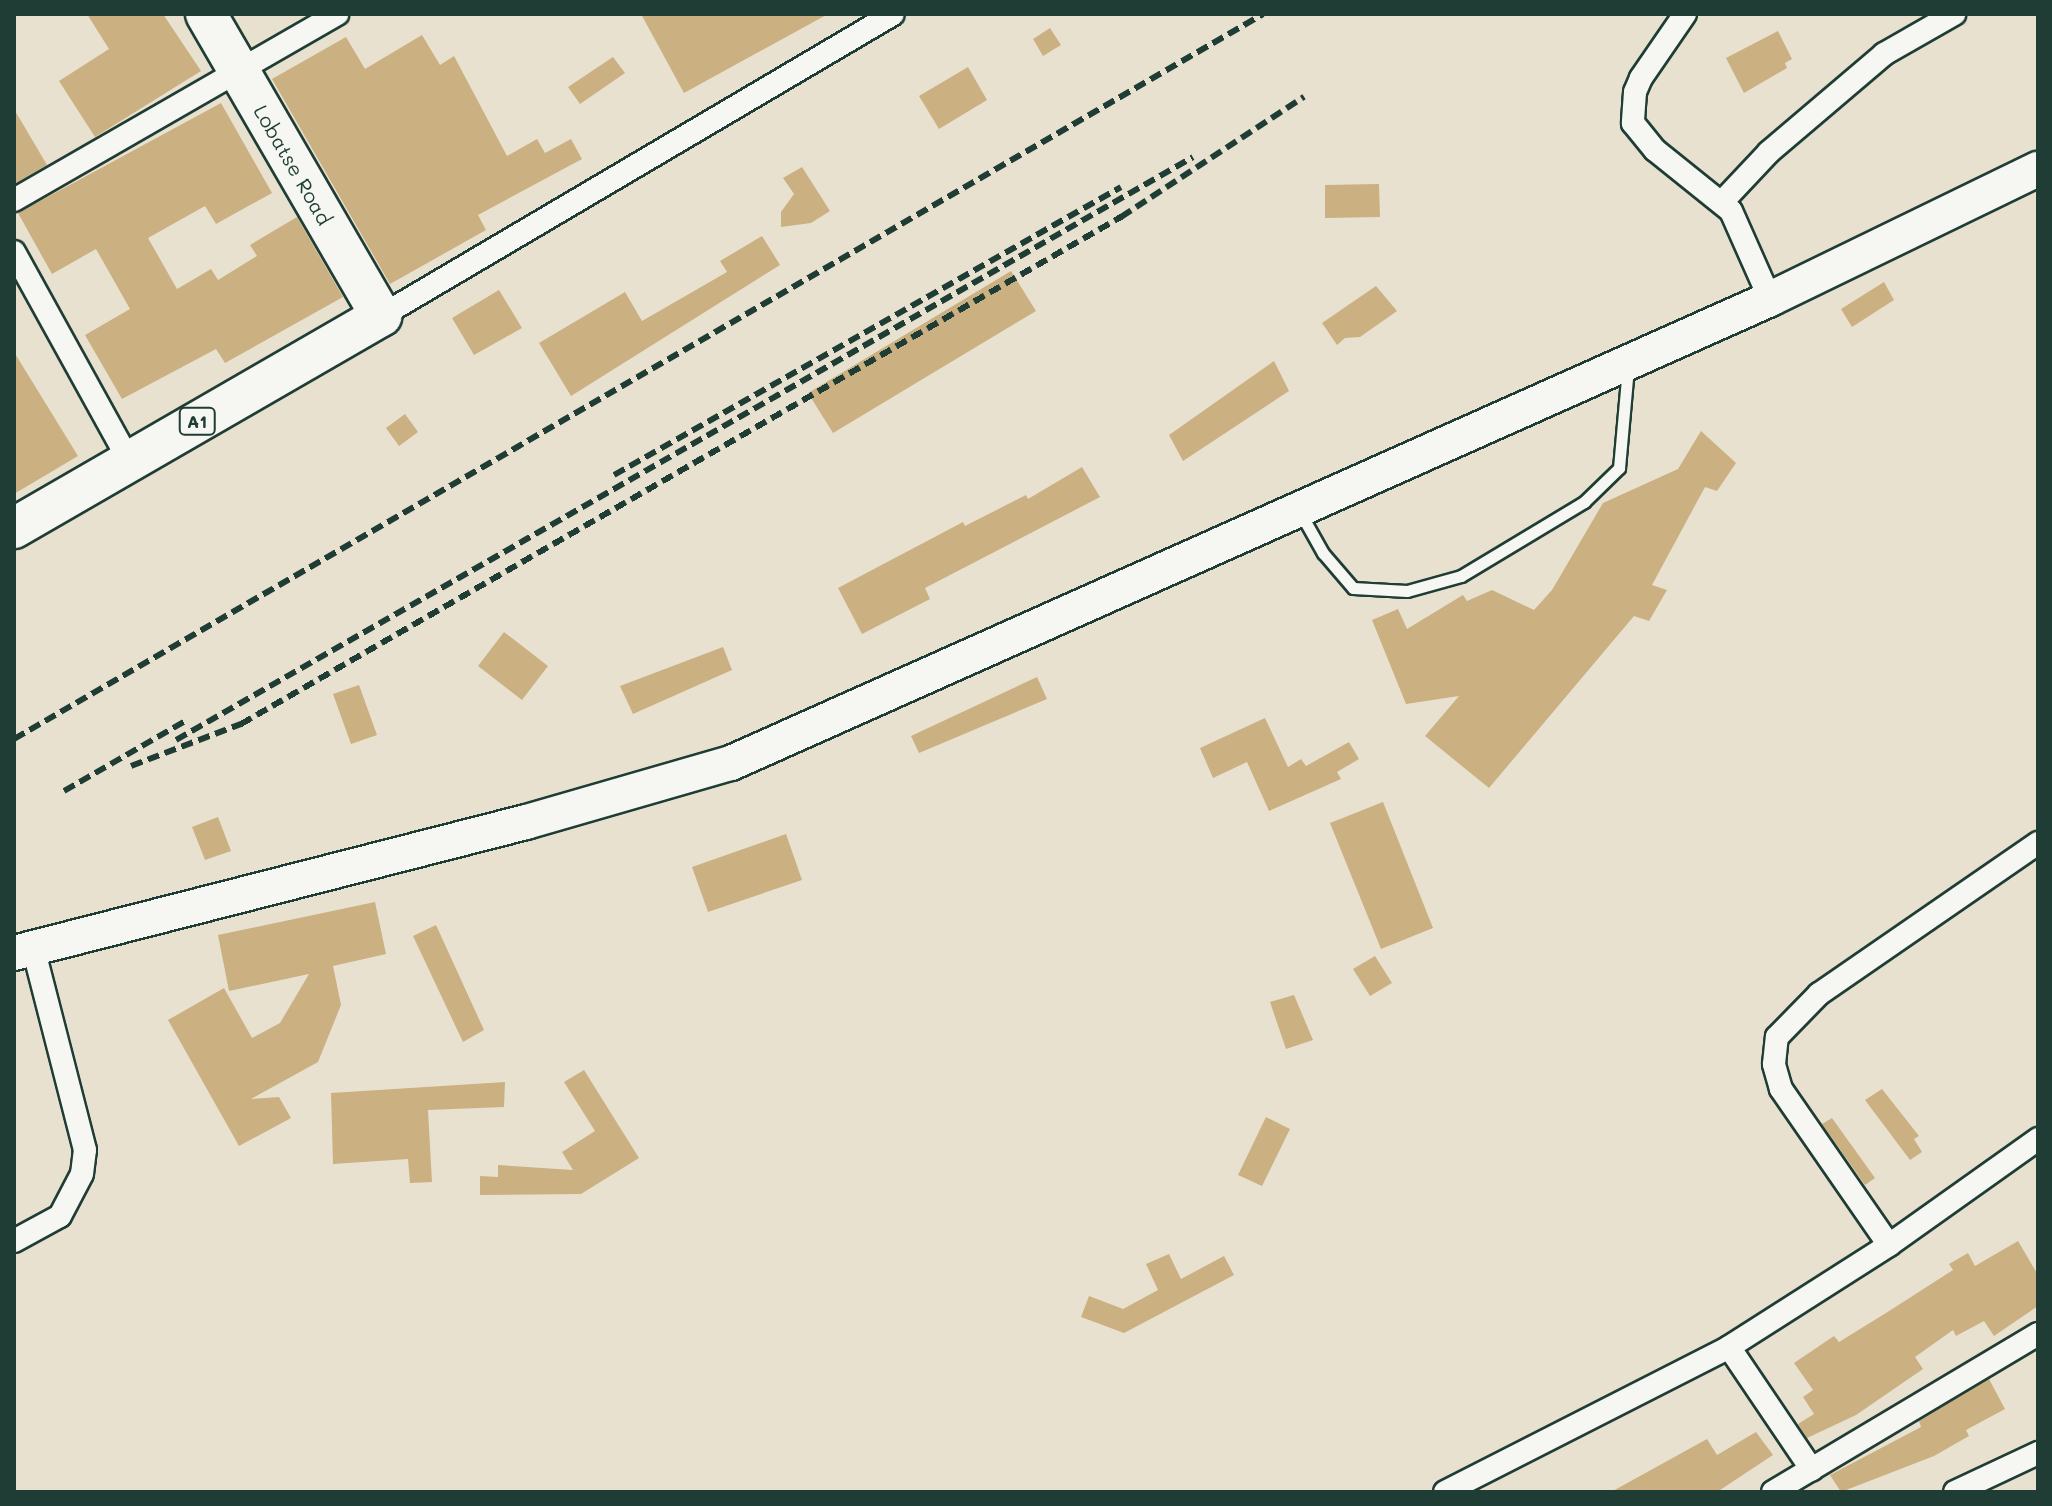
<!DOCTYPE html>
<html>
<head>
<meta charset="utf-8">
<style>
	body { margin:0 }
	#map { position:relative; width:2052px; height:1506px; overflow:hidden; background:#e9e1d0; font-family:Mali,sans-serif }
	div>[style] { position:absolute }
	.building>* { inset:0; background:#cbb081 }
	.roads { filter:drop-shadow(2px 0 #1f3d34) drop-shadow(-2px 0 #1f3d34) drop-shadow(0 2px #1f3d34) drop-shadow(0 -2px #1f3d34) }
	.lane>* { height:11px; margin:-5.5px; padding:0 5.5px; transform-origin:5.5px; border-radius:5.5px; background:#f6f6f2 }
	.street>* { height:22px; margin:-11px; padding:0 11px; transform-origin:11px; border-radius:11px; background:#f6f6f2 }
	.primary>* { height:34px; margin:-17px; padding:0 17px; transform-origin:17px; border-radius:17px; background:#f6f6f2 }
	.highway>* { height:40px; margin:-20px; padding:0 20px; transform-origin:20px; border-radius:20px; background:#f6f6f2 }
	.rail>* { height:6px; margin-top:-3px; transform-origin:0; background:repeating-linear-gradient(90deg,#1f3d34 0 12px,transparent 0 18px) }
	span { translate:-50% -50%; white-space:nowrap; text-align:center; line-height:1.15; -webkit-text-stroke:8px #f6f6f2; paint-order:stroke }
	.shield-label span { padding:2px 6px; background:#f6f6f2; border:2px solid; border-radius:6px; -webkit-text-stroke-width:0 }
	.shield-label { font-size:18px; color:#1f3d34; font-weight:700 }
	.street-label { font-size:20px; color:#1f3d34 }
	.frame { position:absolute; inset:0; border:16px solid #1f3d34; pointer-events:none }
</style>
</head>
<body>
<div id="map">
	<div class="building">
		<div style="clip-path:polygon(87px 14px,163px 14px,201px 71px,95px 137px,59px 81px,109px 49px)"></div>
		<div style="clip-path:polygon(641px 14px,828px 14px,684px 93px)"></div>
		<div style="clip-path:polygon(1050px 28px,1061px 45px,1043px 56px,1033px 39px)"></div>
		<div style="clip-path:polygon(1778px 31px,1792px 59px,1785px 63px,1787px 68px,1744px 93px,1726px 58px)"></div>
		<div style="clip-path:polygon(422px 35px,440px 65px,454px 56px,507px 156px,537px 139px,545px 153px,571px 139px,582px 159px,478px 215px,486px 230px,390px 284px,272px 79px,346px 37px,365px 69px)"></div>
		<div style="clip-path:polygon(613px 57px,625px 73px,580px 104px,568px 87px)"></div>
		<div style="clip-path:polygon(968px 67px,987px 100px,939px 129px,919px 96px)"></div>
		<div style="clip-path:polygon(221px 103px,272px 193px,216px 224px,205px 206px,148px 238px,177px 289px,211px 269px,218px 280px,257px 256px,250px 245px,297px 217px,343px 297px,225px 363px,216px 349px,122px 399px,85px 335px,130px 309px,96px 249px,52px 274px,18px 213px)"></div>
		<div style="clip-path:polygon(14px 109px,47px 165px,14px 184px)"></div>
		<div style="clip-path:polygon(802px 167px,830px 211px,811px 223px,781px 227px,781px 212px,794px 194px,783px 178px)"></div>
		<div style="clip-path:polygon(1379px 184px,1380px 217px,1325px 218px,1325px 185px)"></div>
		<div style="clip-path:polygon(762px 236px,780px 265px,571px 396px,539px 343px,625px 292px,642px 321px,727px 272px,720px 261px)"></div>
		<div style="clip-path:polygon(1011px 271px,1036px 311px,833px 433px,808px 393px)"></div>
		<div style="clip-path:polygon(1884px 282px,1894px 300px,1852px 327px,1841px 309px)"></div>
		<div style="clip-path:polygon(1376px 286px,1397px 311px,1360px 337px,1345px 338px,1337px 345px,1322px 323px)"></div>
		<div style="clip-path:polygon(499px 290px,522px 328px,474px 355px,452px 318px)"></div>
		<div style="clip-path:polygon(14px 352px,78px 456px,14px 494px)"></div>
		<div style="clip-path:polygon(1274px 361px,1289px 391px,1183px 461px,1169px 435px)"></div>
		<div style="clip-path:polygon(405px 414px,418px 432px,399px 446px,386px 428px)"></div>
		<div style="clip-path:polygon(1701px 431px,1736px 463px,1717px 491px,1705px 487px,1652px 585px,1667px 590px,1649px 621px,1634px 616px,1489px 788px,1425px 736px,1459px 696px,1406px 704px,1372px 620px,1398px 609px,1407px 629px,1463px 595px,1467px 601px,1492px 590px,1534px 610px,1552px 590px,1603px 503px,1678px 469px)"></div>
		<div style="clip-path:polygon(1082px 467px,1100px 497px,925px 588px,930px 599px,862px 634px,838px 588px,963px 522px,965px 526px,1026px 495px,1028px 499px)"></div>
		<div style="clip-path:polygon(504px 632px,548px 666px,522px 700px,478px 666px)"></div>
		<div style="clip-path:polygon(723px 647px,732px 670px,633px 714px,620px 686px)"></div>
		<div style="clip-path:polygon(1037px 677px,1047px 699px,919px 753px,911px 736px)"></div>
		<div style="clip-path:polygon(359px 685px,377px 735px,351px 744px,333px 694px)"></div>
		<div style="clip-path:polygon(1265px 718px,1288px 767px,1301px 759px,1306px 766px,1349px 742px,1359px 759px,1337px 772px,1341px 779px,1269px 811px,1247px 762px,1213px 778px,1200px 748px)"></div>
		<div style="clip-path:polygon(1383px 802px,1433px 928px,1381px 949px,1330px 823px)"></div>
		<div style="clip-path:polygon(218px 817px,231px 851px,205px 860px,192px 827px)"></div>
		<div style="clip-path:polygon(786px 834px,802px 880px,708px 912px,692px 867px)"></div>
		<div style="clip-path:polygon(375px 902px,386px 954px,333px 966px,341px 1005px,318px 1062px,251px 1099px,279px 1097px,291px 1118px,239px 1146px,168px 1020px,224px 988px,252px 1038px,280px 1023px,309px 974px,229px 991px,218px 935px)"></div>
		<div style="clip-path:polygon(436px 925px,484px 1030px,463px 1042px,413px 936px)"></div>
		<div style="clip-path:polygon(1375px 956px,1392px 983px,1370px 996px,1353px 969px)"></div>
		<div style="clip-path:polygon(1294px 995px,1313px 1040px,1286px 1049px,1270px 1002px)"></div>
		<div style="clip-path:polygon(584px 1070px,639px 1158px,581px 1194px,480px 1195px,480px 1176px,498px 1177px,498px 1165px,573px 1170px,562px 1152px,595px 1131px,564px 1082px)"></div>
		<div style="clip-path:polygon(505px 1082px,504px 1107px,428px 1110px,432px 1182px,410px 1183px,408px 1159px,333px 1164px,331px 1093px)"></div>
		<div style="clip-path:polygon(1882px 1089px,1919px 1136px,1914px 1139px,1922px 1152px,1910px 1160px,1865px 1100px)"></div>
		<div style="clip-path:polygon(1266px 1117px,1290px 1129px,1262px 1186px,1238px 1175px)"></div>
		<div style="clip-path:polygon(1832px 1118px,1875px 1178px,1865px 1185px,1822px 1124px)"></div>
		<div style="clip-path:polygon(2018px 1241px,2038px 1275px,2038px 1306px,1994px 1336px,1984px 1321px,1956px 1336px,1953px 1330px,1915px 1357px,1923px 1369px,1856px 1415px,1807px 1438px,1798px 1424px,1814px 1414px,1803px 1397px,1813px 1390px,1794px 1363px,1834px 1336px,1839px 1342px,1886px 1313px,1953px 1270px,1949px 1264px,1968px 1253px,1975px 1266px)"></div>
		<div style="clip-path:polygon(1169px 1254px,1181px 1279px,1224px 1256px,1234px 1275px,1124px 1333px,1081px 1317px,1089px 1296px,1123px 1309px,1158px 1290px,1146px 1264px)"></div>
		<div style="clip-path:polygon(1989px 1379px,2005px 1409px,1966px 1430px,1969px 1436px,1934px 1456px,1841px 1492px,1830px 1475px,1921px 1427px,1919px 1421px)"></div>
		<div style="clip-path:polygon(1756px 1432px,1773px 1455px,1717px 1492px,1611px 1492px,1707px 1439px,1717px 1455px)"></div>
	</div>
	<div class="roads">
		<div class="lane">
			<div style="left:1301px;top:514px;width:45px;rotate:60.6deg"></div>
			<div style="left:1323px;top:553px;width:46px;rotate:49.4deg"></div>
			<div style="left:1353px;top:588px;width:54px;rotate:3.2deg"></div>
			<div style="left:1407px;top:591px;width:56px;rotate:-15.5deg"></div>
			<div style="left:1461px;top:576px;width:144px;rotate:-31deg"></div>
			<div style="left:1584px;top:502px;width:49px;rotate:-44.2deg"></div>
			<div style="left:1619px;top:468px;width:100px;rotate:-84.9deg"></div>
		</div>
		<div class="street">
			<div style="left:1685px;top:14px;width:78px;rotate:124.5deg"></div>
			<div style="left:1641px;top:78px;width:15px;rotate:113deg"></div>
			<div style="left:1635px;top:92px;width:31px;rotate:94deg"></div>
			<div style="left:1633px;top:123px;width:35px;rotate:51deg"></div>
			<div style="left:1655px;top:150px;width:97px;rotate:38.8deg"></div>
			<div style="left:1731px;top:211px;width:96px;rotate:66.1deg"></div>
			<div style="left:14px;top:200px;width:373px;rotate:-29.9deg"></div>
			<div style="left:1723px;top:201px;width:67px;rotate:-46.8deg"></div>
			<div style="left:1769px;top:152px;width:151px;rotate:-40.4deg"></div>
			<div style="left:1884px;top:54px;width:81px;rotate:-29.7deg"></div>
			<div style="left:14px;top:252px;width:238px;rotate:61.1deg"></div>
			<div style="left:381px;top:316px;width:594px;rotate:-30.53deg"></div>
			<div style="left:14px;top:1241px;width:52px;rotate:-28.5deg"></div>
			<div style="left:60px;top:1216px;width:47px;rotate:-62.4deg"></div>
			<div style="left:82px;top:1174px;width:24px;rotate:-83deg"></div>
			<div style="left:85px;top:1150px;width:210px;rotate:-104.4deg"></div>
			<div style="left:1889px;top:1245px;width:190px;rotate:-124.7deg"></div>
			<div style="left:1781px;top:1089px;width:26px;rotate:-106deg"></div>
			<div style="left:1774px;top:1064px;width:27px;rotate:-84deg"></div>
			<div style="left:1777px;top:1037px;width:60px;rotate:-45.7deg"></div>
			<div style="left:1819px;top:994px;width:266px;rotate:-34.6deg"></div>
			<div style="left:1729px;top:1347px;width:148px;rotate:56deg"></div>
			<div style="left:1445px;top:1492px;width:319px;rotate:-27deg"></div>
			<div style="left:1729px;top:1347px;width:190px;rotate:-32.5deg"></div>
			<div style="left:1889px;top:1245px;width:183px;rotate:-35.4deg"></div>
			<div style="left:1773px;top:1492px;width:309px;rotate:-30.8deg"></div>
			<div style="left:1955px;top:1492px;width:92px;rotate:-25.2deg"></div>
		</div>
		<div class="primary">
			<div style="left:14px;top:953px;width:528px;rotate:-14.35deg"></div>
			<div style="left:526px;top:822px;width:213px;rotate:-16.1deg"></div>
			<div style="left:731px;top:763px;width:1138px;rotate:-24.06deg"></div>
			<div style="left:1770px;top:299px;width:298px;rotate:-25.9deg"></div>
		</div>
		<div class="highway">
			<div style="left:14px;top:528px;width:424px;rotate:-30deg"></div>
			<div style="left:381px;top:316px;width:349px;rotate:-120.1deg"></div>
		</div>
	</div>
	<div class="rail">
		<div style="left:614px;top:475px;width:583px;rotate:-29.6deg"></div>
		<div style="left:14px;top:739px;width:1444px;rotate:-30.13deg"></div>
		<div style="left:176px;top:740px;width:1172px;rotate:-29.82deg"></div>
		<div style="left:131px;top:766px;width:118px;rotate:-20.9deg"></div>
		<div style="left:241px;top:724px;width:1016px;rotate:-29.95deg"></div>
		<div style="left:1121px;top:217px;width:219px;rotate:-33.3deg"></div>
		<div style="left:64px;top:791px;width:142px;rotate:-30deg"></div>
	</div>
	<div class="shield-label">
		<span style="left:197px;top:421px">A1</span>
	</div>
	<div class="street-label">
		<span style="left:293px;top:165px;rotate:60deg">Lobatse Road</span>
	</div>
	<div class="frame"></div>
</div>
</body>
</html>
